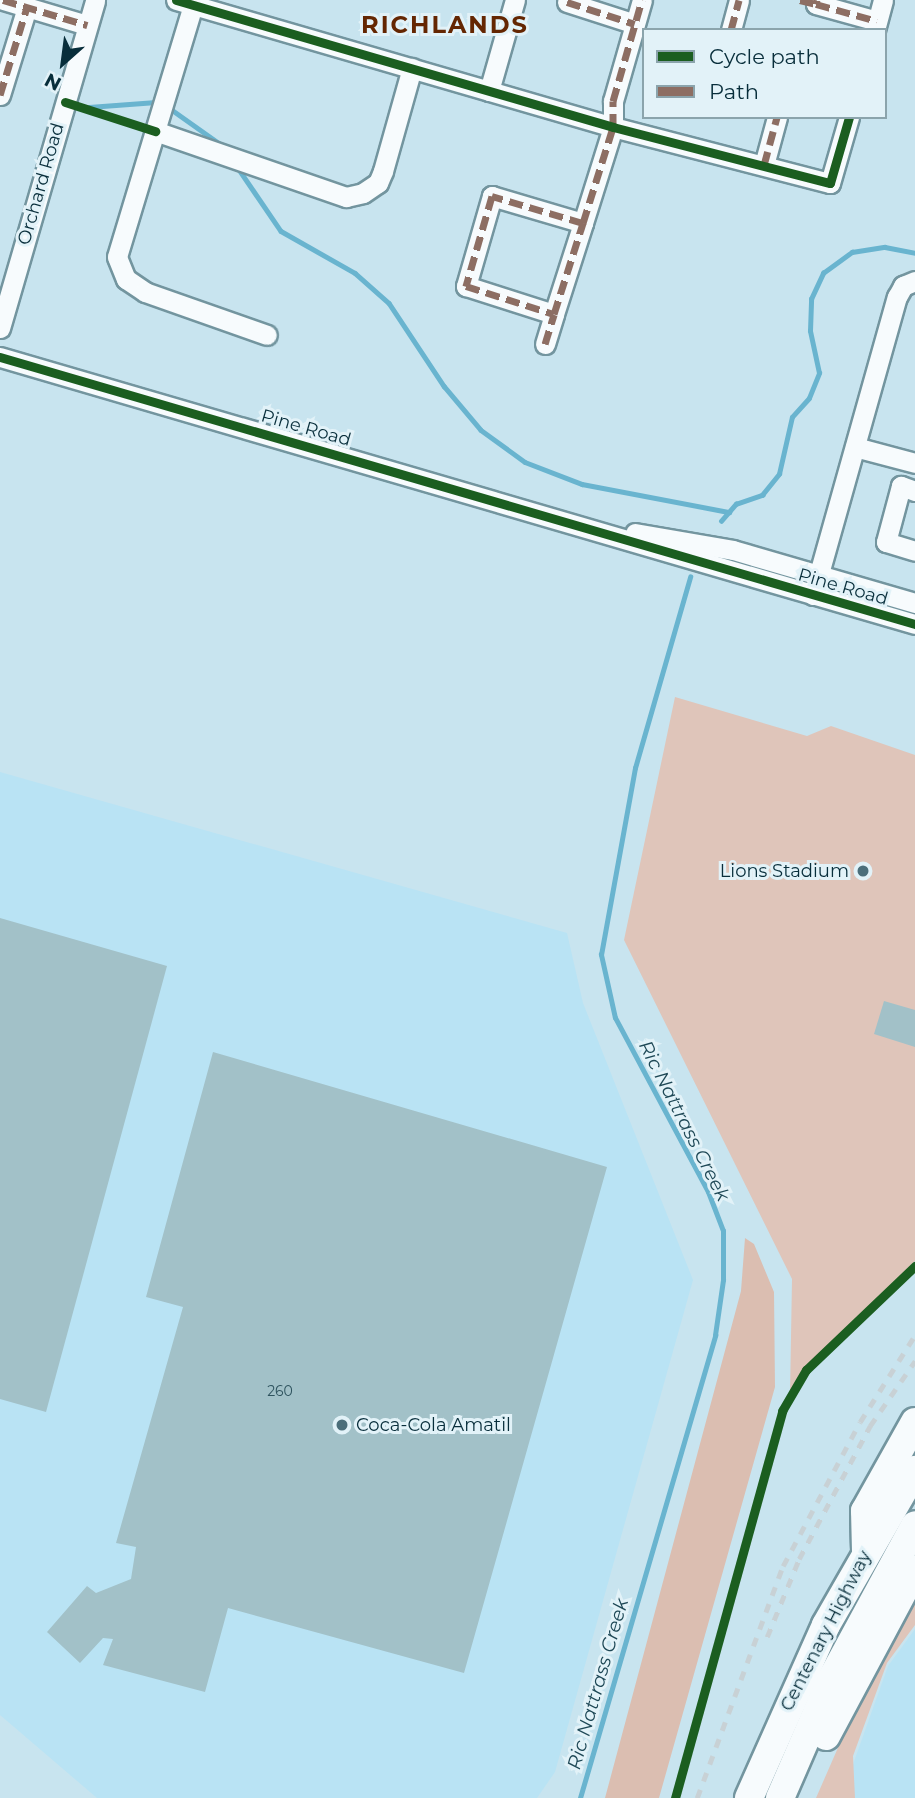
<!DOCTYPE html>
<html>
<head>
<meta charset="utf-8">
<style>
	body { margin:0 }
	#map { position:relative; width:915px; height:1798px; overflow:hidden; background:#c8e4ef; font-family:Montserrat,sans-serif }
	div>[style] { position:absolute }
	.built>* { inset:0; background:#b9e3f4 }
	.green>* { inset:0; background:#dfc5ba }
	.forest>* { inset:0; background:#dbbeb1 }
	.stream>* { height:4.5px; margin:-2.25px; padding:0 2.25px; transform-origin:2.25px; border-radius:2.25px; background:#69b4cf }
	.building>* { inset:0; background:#a2c1c8 }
	.roads { filter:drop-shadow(2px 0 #73959f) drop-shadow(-2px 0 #73959f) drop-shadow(0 2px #73959f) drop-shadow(0 -2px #73959f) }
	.minor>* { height:19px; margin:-9.5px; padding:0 9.5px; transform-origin:9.5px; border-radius:9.5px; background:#f7fbfd }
	.highway>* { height:28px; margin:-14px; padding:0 14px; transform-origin:14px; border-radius:14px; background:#f7fbfd }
	.rail>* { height:4.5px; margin-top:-2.25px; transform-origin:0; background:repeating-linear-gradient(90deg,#c8d1d5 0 9px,transparent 0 18px) }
	.quiet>* { height:7px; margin-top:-3.5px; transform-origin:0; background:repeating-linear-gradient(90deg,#8d6e63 0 14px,transparent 0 21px) }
	.cycleway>* { height:9px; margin:-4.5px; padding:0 4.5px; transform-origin:4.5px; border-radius:4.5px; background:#1b5e20 }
	.dots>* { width:19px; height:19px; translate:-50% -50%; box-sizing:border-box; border:4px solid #e2f2f8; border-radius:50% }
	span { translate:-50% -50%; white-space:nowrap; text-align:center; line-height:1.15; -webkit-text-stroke:6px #e2f2f8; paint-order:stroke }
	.number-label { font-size:14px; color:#2e535e }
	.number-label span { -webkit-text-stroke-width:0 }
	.street-label { font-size:18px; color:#082e3b }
	.poi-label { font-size:18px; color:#082e3b }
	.right { translate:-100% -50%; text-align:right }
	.left { translate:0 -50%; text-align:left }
	.water-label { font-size:19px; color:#1e4856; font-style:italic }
	.district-label { font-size:24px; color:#642602; font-weight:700; letter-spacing:2px }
	.legend { position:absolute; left:642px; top:28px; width:245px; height:91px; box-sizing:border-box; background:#e2f2f8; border:2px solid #8ba4ac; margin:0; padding:9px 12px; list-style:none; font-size:21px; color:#082e3b }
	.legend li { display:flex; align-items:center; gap:14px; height:35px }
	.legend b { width:35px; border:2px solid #8ba4ac }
	.north { position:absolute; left:28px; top:28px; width:70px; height:70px; -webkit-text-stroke:5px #e2f2f8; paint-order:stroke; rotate:208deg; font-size:19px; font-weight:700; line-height:28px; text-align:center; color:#082e3b }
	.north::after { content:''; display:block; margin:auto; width:24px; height:32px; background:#082e3b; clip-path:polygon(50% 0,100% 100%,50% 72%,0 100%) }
</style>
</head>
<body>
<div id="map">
	<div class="built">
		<div style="clip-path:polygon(0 772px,567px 933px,583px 1003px,693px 1280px,555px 1772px,537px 1798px,97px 1798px,0 1715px)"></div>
		<div style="clip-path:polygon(915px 1629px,915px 1798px,841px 1798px,888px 1666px)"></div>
	</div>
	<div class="green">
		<div style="clip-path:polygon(675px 697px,807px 736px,831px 726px,915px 755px,915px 1261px,806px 1370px,790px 1394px,792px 1279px,624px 940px)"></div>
		<div style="clip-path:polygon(915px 1602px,915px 1625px,887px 1663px,853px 1756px,855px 1798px,816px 1798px,861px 1695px)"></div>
	</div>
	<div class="forest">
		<div style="clip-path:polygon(745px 1238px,754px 1244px,774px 1292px,775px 1387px,659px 1798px,605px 1798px,741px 1291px)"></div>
	</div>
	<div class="stream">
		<div style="left:89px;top:107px;width:67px;rotate:-4.3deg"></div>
		<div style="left:168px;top:107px;width:64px;rotate:35.4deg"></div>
		<div style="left:238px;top:168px;width:76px;rotate:55.7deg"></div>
		<div style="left:281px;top:231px;width:85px;rotate:29.6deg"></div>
		<div style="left:355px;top:273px;width:45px;rotate:41.4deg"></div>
		<div style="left:389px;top:303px;width:100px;rotate:56.5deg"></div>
		<div style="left:444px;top:386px;width:57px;rotate:49.9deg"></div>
		<div style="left:481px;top:430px;width:54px;rotate:36deg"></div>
		<div style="left:525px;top:462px;width:61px;rotate:21.1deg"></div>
		<div style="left:582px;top:484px;width:150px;rotate:10.8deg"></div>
		<div style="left:721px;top:521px;width:23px;rotate:-49deg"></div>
		<div style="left:736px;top:504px;width:28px;rotate:-19deg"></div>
		<div style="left:762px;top:495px;width:27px;rotate:-51deg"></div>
		<div style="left:779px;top:474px;width:58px;rotate:-77.2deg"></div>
		<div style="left:792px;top:417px;width:25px;rotate:-48deg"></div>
		<div style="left:809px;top:398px;width:27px;rotate:-68deg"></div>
		<div style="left:819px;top:373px;width:43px;rotate:-102.1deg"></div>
		<div style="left:810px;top:331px;width:32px;rotate:-88deg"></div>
		<div style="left:811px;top:299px;width:29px;rotate:-65deg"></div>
		<div style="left:823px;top:273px;width:36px;rotate:-36deg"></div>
		<div style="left:852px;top:252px;width:33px;rotate:-9deg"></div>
		<div style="left:885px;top:247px;width:31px;rotate:11deg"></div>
		<div style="left:580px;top:1798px;width:482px;rotate:-73.7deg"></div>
		<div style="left:715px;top:1335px;width:56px;rotate:-81.7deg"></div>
		<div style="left:723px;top:1280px;width:49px;rotate:-90deg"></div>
		<div style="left:723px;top:1231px;width:42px;rotate:-111deg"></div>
		<div style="left:708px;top:1192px;width:197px;rotate:-118.1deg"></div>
		<div style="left:615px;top:1018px;width:65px;rotate:-102.5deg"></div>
		<div style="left:601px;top:955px;width:190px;rotate:-79.7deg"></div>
		<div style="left:635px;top:768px;width:199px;rotate:-73.9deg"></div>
	</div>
	<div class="building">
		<div style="clip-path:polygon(0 918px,167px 966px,46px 1412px,0 1399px)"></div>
		<div style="clip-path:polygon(884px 1001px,915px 1010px,915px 1047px,874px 1034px)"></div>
		<div style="clip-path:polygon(213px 1052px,607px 1167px,464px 1673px,228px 1608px,205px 1692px,103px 1665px,113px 1639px,103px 1638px,80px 1663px,47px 1632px,87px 1586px,96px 1593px,131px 1579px,136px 1547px,116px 1543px,183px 1307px,146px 1297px)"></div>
	</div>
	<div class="roads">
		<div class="minor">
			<div style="left:3px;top:0;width:88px;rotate:16.6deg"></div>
			<div style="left:176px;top:0;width:455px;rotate:16.2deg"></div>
			<div style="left:613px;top:127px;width:224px;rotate:14.5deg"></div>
			<div style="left:830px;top:183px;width:69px;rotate:-73.9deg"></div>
			<div style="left:817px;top:0;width:4px;rotate:104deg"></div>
			<div style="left:816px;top:4px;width:63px;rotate:15.6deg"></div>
			<div style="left:567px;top:2px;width:71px;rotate:17.9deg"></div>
			<div style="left:193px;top:5px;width:263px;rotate:106.8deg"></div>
			<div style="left:117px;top:257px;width:24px;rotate:68deg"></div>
			<div style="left:126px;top:279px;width:23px;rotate:34deg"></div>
			<div style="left:145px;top:292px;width:129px;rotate:19.4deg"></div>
			<div style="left:731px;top:30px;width:31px;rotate:-75deg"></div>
			<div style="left:875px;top:30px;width:31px;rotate:-75deg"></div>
			<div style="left:489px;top:91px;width:95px;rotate:-74.1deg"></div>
			<div style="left:0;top:95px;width:92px;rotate:-72.9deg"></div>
			<div style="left:155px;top:131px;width:202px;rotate:19.1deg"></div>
			<div style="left:346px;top:197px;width:17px;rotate:-13deg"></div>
			<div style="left:363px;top:193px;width:18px;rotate:-34deg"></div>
			<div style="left:378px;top:183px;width:13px;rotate:-67deg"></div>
			<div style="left:383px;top:171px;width:107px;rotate:-74.3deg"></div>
			<div style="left:764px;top:165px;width:50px;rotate:-74.8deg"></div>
			<div style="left:583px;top:223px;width:95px;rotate:-163.5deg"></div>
			<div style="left:492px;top:196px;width:94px;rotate:106.1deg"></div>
			<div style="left:466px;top:286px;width:92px;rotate:17.7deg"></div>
			<div style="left:554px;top:314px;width:96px;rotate:-72.3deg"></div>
			<div style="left:583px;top:223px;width:101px;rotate:-72.6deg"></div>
			<div style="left:613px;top:127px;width:26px;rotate:-90deg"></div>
			<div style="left:613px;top:101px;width:105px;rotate:-74deg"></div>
			<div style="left:0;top:328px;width:341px;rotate:-73.8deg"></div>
			<div style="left:545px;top:344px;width:31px;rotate:-73deg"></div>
			<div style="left:0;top:357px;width:953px;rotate:16.27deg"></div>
			<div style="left:855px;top:447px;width:62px;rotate:14.9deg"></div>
			<div style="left:915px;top:491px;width:15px;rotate:-160deg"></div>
			<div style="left:901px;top:486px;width:58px;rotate:105deg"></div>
			<div style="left:886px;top:542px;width:30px;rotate:17deg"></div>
			<div style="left:635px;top:533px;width:99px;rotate:9.8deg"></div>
			<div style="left:733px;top:550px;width:190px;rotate:16.2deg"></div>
			<div style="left:813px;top:595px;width:310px;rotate:-74.3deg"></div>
			<div style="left:897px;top:297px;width:13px;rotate:-61deg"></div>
			<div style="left:903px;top:286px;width:13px;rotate:-23deg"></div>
		</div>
		<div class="highway">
			<div style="left:866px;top:1551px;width:40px;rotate:-91.4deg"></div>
			<div style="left:865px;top:1511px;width:102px;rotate:-60.7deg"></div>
			<div style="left:826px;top:1736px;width:189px;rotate:-61.9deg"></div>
			<div style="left:749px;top:1798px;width:189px;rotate:-66deg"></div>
			<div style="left:826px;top:1625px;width:179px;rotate:-60.1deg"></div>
			<div style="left:780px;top:1798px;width:129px;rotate:-66.6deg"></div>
			<div style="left:831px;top:1680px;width:176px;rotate:-61.5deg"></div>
		</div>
	</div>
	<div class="rail">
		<div style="left:767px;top:1637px;width:84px;rotate:-67.7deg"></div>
		<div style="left:799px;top:1559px;width:151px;rotate:-61.9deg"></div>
		<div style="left:870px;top:1426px;width:79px;rotate:-55.3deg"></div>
		<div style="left:697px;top:1798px;width:247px;rotate:-69.7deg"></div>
		<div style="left:783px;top:1566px;width:163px;rotate:-61.9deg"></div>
		<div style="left:860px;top:1422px;width:103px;rotate:-57.7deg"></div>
	</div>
	<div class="quiet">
		<div style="left:3px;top:0;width:88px;rotate:16.6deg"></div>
		<div style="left:800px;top:0;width:16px;rotate:14deg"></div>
		<div style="left:817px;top:0;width:4px;rotate:104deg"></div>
		<div style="left:816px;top:4px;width:63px;rotate:15.6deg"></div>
		<div style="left:567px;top:2px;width:71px;rotate:17.9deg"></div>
		<div style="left:731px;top:30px;width:31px;rotate:-75deg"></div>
		<div style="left:0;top:95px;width:92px;rotate:-72.9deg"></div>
		<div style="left:764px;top:165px;width:50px;rotate:-74.8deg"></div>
		<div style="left:583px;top:223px;width:95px;rotate:-163.5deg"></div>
		<div style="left:492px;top:196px;width:94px;rotate:106.1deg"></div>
		<div style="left:466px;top:286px;width:92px;rotate:17.7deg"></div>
		<div style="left:554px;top:314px;width:96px;rotate:-72.3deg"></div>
		<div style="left:583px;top:223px;width:101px;rotate:-72.6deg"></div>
		<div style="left:613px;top:127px;width:26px;rotate:-90deg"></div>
		<div style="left:613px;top:101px;width:105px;rotate:-74deg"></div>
		<div style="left:545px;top:344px;width:31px;rotate:-73deg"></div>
	</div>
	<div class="cycleway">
		<div style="left:176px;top:0;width:455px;rotate:16.2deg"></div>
		<div style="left:613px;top:127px;width:224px;rotate:14.5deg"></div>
		<div style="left:830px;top:183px;width:69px;rotate:-73.9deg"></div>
		<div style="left:65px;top:102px;width:95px;rotate:17.9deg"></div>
		<div style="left:0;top:357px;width:953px;rotate:16.27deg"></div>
		<div style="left:675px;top:1798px;width:402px;rotate:-74.5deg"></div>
		<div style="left:782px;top:1411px;width:48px;rotate:-59.7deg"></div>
		<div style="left:806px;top:1370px;width:151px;rotate:-43.7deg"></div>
	</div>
	<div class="dots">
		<div style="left:863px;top:871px;background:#4b6e7a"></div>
		<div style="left:342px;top:1425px;background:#4b6e7a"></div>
	</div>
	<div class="number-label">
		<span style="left:280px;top:1391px">260</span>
	</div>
	<div class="street-label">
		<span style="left:41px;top:184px;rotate:-74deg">Orchard Road</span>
		<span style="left:306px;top:428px;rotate:16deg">Pine Road</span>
		<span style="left:843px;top:587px;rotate:16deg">Pine Road</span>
		<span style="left:826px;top:1631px;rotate:-63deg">Centenary Highway</span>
	</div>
	<div class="poi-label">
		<span class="right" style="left:849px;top:871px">Lions Stadium</span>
		<span class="left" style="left:356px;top:1425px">Coca-Cola Amatil</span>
	</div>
	<div class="water-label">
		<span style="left:684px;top:1121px;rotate:63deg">Ric Nattrass Creek</span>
		<span style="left:598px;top:1684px;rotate:-74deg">Ric Nattrass Creek</span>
	</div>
	<div class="district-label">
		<span style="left:445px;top:25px">RICHLANDS</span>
	</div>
	<ul class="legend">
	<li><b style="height:9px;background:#1b5e20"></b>Cycle path</li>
	<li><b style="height:9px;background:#8d6e63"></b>Path</li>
	</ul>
	<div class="north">N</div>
</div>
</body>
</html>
